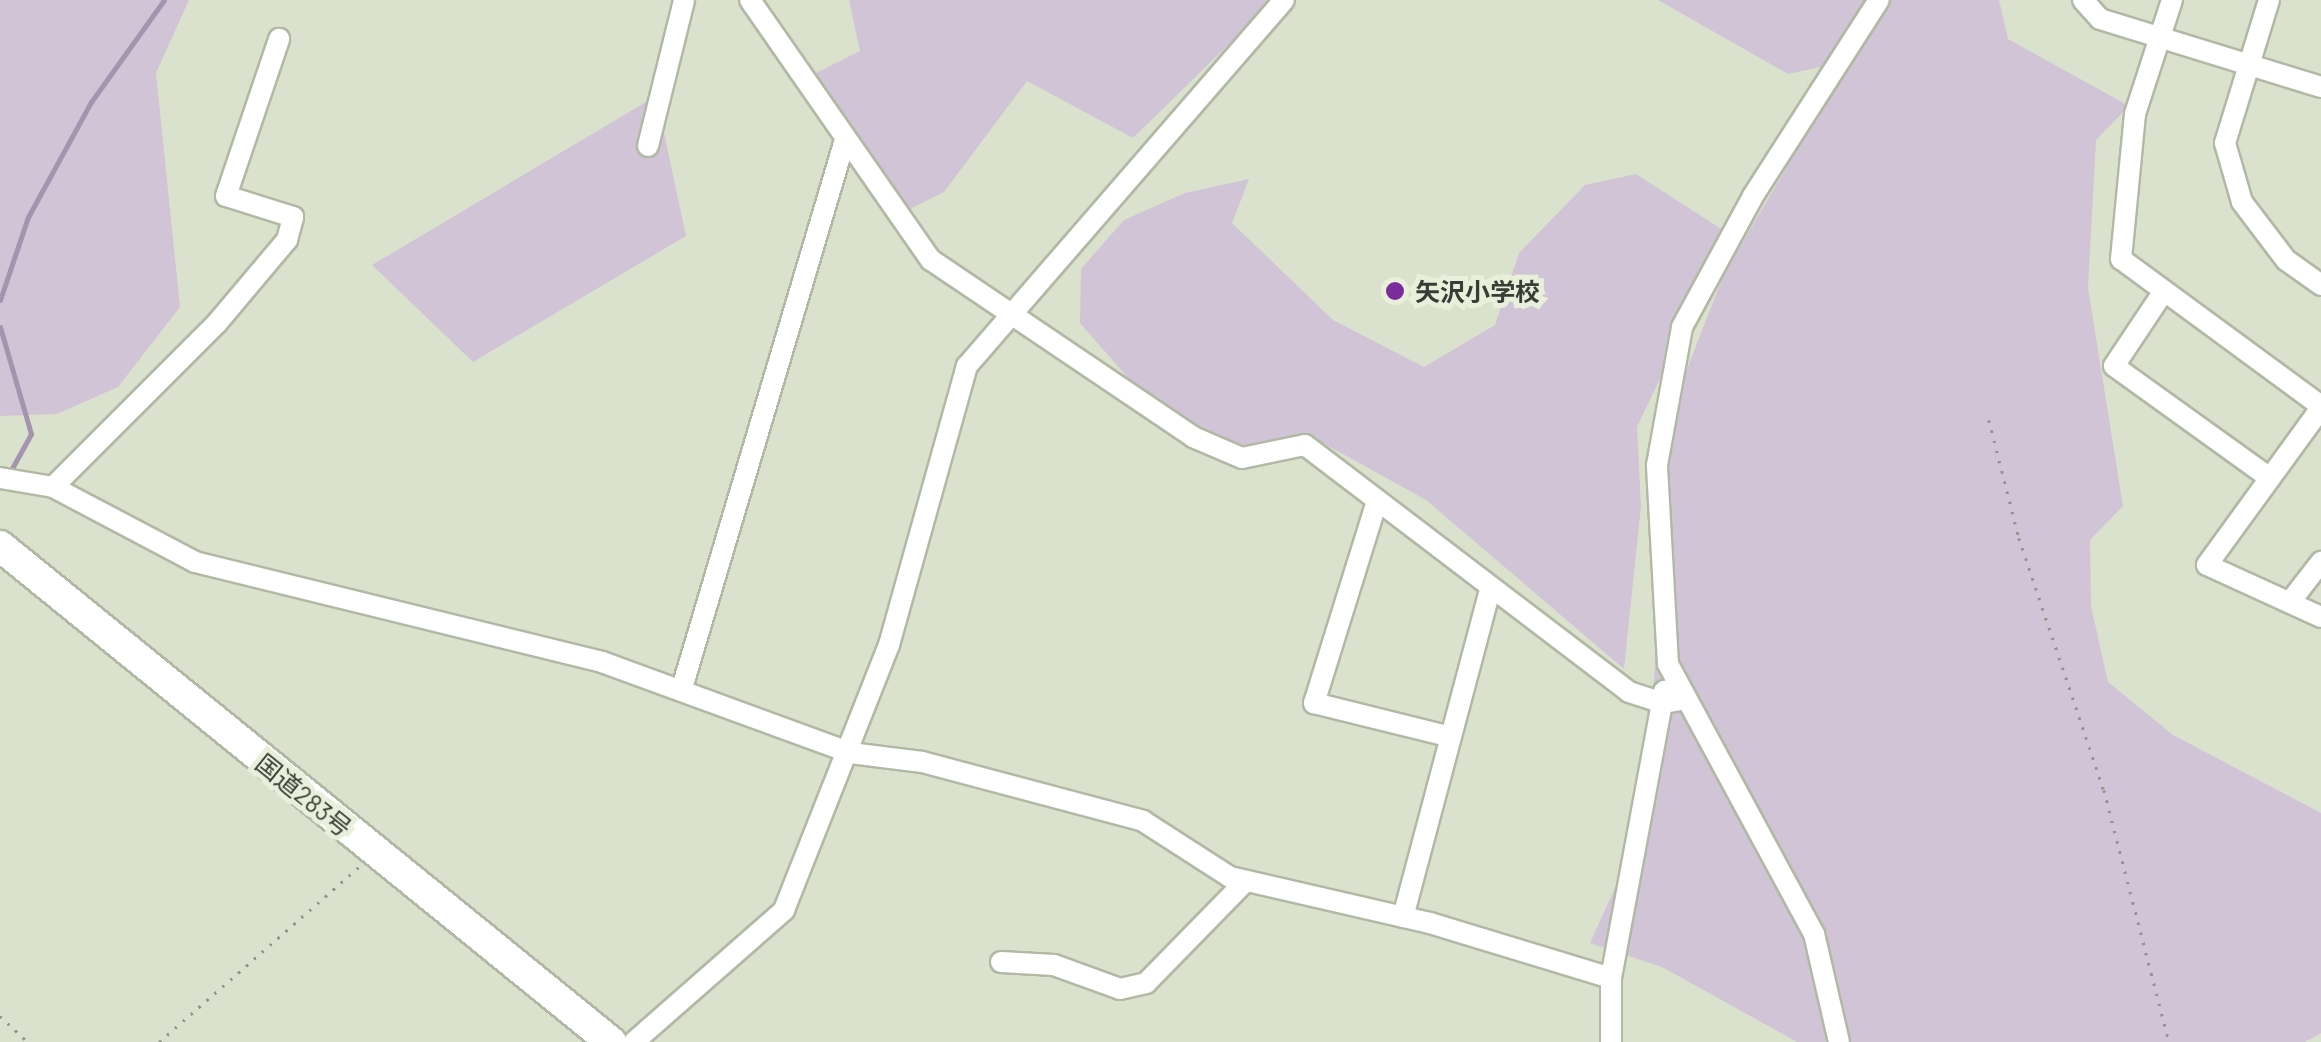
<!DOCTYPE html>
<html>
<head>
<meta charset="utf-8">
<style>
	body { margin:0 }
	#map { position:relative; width:2321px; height:1042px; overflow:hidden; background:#dae2ce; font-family:Barlow,"Noto Sans JP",sans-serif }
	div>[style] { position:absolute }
	.green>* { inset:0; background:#d0c4d6 }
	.stream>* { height:5px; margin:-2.5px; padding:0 2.5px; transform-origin:2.5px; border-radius:2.5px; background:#a494ae }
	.path>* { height:2.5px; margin-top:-1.25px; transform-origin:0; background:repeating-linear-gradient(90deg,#909688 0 2.5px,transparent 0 10.5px) }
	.roads { filter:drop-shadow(2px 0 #b1b9a5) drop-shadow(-2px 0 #b1b9a5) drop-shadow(0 2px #b1b9a5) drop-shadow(0 -2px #b1b9a5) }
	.minor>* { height:20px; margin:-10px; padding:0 10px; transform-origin:10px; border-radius:10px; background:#fff }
	.highway>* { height:30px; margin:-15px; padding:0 15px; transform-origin:15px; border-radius:15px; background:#fff }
	.dots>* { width:28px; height:28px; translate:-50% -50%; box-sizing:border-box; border:5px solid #e8f0db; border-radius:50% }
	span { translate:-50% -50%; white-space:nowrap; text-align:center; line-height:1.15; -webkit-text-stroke:10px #e8f0db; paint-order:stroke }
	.poi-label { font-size:25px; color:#3a3d35; font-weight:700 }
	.left { translate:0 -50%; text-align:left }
	.street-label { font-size:25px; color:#3a3d35 }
</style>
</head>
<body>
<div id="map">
	<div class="green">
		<div style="clip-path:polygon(0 0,189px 0,156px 73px,180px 307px,118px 387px,57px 414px,0 416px)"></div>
		<div style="clip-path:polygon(849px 0,1274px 0,1133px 138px,1027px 81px,944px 192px,896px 216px,812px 75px,860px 51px)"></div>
		<div style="clip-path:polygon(1658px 0,1999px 0,2008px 39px,2129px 106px,2096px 140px,2088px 288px,2123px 506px,2090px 540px,2091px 606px,2108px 682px,2173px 735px,2321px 813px,2321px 1033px,2305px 1042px,1797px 1042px,1662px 967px,1590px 943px,1644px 824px,1673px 405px,1724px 274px,1849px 61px,1788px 74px)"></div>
		<div style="clip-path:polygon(656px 96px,686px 236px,473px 362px,372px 265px)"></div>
		<div style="clip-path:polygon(1636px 174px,1729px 234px,1637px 427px,1641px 506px,1624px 669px,1426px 500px,1305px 433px,1228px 450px,1187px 445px,1080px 323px,1081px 269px,1124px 220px,1185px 193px,1249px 179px,1232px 223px,1333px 320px,1424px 367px,1495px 325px,1519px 253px,1585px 185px)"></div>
	</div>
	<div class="stream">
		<div style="left:0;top:300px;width:88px;rotate:-71.4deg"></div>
		<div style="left:28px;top:217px;width:131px;rotate:-61.3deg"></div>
		<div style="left:91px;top:102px;width:125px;rotate:-54.4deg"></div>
		<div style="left:0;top:327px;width:111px;rotate:73.8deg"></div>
		<div style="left:31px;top:434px;width:38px;rotate:119deg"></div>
	</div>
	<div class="path">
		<div style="left:1989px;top:420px;width:122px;rotate:75.7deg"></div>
		<div style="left:2019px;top:538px;width:266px;rotate:71.4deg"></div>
		<div style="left:2104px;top:790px;width:260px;rotate:75.5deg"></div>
		<div style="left:0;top:1016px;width:38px;rotate:43deg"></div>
		<div style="left:159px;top:1042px;width:266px;rotate:-41.2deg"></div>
	</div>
	<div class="roads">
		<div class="minor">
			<div style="left:750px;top:0;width:317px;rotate:55.2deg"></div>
			<div style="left:931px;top:260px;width:316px;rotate:34deg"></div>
			<div style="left:1193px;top:437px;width:53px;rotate:23.2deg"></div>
			<div style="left:1242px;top:458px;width:64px;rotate:-11.7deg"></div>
			<div style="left:1305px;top:445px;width:407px;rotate:37.3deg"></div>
			<div style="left:1629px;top:692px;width:35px;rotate:18deg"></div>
			<div style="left:1662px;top:703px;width:24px;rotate:-9deg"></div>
			<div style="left:2083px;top:0;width:25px;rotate:48deg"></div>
			<div style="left:2100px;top:19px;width:231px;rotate:17.1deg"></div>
			<div style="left:2172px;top:0;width:120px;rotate:108deg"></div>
			<div style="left:2135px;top:114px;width:146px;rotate:95.5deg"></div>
			<div style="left:2121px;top:259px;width:248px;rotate:36.3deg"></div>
			<div style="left:2269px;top:0;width:150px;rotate:107.1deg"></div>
			<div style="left:2225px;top:143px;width:61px;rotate:73.9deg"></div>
			<div style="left:2242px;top:202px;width:73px;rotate:52.8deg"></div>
			<div style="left:2286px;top:260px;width:43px;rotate:35.5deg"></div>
			<div style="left:648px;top:146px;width:150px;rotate:-76.1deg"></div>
			<div style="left:2164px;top:291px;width:90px;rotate:123.7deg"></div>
			<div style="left:2114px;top:366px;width:192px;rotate:35.7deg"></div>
			<div style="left:2321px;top:408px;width:194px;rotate:126deg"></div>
			<div style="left:2207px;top:565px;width:125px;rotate:24.5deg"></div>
			<div style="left:0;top:478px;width:54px;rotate:9.6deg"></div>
			<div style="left:53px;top:487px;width:161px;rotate:27.8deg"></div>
			<div style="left:195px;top:562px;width:419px;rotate:13.8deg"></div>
			<div style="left:602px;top:662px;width:264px;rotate:20.1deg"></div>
			<div style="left:850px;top:753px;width:73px;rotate:7.1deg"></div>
			<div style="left:922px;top:762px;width:229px;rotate:14.9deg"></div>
			<div style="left:1143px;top:821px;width:103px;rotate:32.8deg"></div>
			<div style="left:1230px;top:877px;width:205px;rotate:13deg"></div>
			<div style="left:1430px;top:923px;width:189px;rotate:16.9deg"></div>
			<div style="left:53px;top:487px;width:232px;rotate:-45deg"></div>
			<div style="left:217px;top:323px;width:109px;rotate:-49.9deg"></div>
			<div style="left:287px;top:240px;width:24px;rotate:-75deg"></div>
			<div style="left:293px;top:217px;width:70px;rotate:-162.6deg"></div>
			<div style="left:226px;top:196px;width:166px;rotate:-71.3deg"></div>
			<div style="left:1377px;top:501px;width:212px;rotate:107.3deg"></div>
			<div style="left:1314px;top:703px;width:141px;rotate:13.9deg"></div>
			<div style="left:2290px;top:602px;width:51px;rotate:-52.2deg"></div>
			<div style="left:682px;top:688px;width:572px;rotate:-73.44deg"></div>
			<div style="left:1403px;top:917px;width:337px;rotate:-75.1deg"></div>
			<div style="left:1001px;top:962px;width:53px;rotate:3.2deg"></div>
			<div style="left:1054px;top:965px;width:70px;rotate:20deg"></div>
			<div style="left:1120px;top:989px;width:27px;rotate:-13deg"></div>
			<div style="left:1146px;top:983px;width:141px;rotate:-45.6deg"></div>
			<div style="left:634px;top:1042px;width:200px;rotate:-41.3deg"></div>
			<div style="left:784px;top:910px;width:285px;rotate:-68.4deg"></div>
			<div style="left:889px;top:645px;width:290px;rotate:-74.4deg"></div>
			<div style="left:967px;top:366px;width:484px;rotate:-49.1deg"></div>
			<div style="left:1611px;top:1042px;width:64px;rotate:-90deg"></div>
			<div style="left:1611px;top:978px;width:292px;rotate:-79.5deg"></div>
			<div style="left:1839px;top:1042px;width:111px;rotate:-103deg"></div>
			<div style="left:1814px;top:934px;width:307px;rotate:-118.4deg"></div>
			<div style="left:1668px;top:664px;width:199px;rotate:-93.2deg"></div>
			<div style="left:1657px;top:465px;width:140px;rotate:-79.7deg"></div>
			<div style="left:1682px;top:327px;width:149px;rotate:-61.5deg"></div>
			<div style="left:1753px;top:196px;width:233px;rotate:-57.3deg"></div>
		</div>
		<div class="highway">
			<div style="left:0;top:546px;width:787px;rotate:39.07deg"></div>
		</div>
	</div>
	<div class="dots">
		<div style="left:1395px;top:291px;background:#7a2b9c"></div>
	</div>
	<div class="poi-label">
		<span class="left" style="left:1415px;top:291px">矢沢小学校</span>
	</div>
	<div class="street-label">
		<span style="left:304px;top:795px;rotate:39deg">国道283号</span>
	</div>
</div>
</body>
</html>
